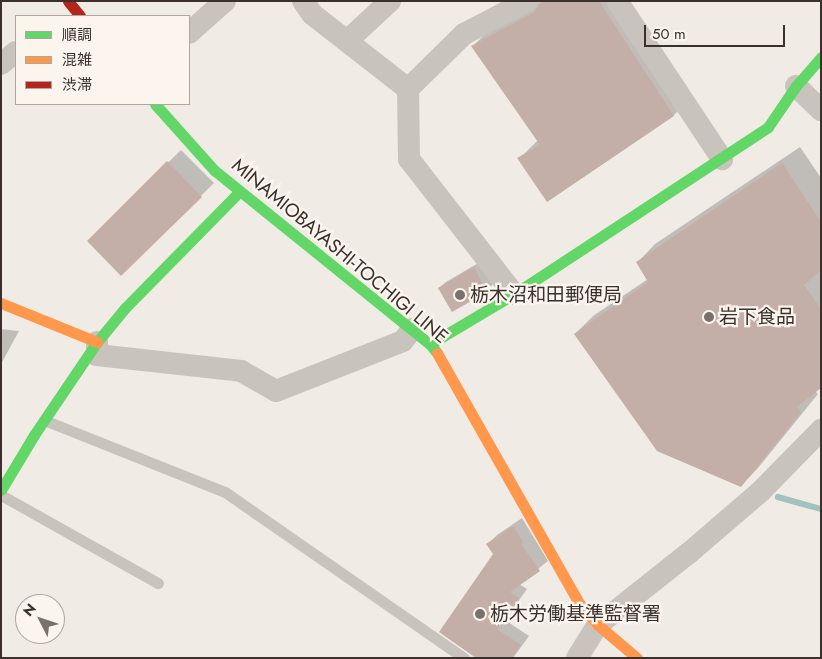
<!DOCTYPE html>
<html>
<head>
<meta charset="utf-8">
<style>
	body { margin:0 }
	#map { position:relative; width:822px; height:659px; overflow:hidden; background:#f0ebe5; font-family:Jost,"Noto Sans JP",sans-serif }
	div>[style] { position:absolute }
	.shadow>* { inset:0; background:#0003 }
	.stream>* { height:5.5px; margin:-2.75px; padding:0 2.75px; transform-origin:2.75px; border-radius:2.75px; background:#a1c2c1 }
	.building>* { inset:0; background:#c3afa7 }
	.lane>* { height:11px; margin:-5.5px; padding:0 5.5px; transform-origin:5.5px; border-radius:5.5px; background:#c9c3be }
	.street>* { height:22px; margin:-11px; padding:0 11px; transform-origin:11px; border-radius:11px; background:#c9c3be }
	.fast>* { height:11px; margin:-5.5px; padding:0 5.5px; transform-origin:5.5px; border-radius:5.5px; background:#63d668 }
	.slow>* { height:11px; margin:-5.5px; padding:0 5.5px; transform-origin:5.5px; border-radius:5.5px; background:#ff974d }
	.jam>* { height:11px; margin:-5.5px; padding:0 5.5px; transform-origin:5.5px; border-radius:5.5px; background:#b3261e }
	.dots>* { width:14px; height:14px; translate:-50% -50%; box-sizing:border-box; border:2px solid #fbf5ee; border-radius:50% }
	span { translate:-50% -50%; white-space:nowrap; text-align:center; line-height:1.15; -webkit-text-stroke:4.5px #fbf5ee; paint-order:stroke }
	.street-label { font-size:19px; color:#3b302b }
	.poi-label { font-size:19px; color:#3b302b }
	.left { translate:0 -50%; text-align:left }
	.frame { position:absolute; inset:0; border:2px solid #3b302b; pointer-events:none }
	.legend { position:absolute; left:15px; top:15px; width:175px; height:90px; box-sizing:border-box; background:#fbf5ee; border:1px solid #aea6a0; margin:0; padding:6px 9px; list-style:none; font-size:15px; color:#3b302b }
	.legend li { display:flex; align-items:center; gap:10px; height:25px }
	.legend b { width:25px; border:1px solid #aea6a0 }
	.north { position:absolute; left:15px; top:594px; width:50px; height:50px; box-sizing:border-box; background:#fbf5ee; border:1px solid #aea6a0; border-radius:50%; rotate:311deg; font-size:14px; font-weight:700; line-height:20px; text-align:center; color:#3b302b }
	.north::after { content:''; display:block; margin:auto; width:18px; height:22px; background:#7a716c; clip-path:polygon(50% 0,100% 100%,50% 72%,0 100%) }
	.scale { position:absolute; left:644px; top:25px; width:141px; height:22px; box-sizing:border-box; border:2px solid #3b302b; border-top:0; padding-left:6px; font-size:15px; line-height:18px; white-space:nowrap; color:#3b302b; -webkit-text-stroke:4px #fbf5ee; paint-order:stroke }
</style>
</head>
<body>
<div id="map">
	<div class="shadow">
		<div style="clip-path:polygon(541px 1px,627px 1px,691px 98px,674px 115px,548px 201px,519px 159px,538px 140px,473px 46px,490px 29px)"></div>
		<div style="clip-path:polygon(800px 147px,821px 178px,821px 386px,815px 391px,818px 394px,758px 468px,741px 486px,575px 334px,593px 316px,648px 279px,638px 262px,655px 244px)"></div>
		<div style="clip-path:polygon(181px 150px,214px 183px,121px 275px,88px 241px)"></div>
		<div style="clip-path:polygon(480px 262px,493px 284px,487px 291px,452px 311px,439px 288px,446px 282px)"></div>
		<div style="clip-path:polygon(1px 329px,19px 331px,1px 364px)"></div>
		<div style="clip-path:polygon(522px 518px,548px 561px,519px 584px,527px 589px,505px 620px,529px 636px,513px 658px,478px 658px,495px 555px,488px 544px,497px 535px)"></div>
	</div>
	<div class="stream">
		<div style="left:778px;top:497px;width:45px;rotate:15.6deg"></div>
	</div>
	<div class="building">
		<div style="clip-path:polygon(543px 1px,599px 1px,674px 116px,547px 202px,517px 158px,540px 145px,471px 46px,533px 13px)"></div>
		<div style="clip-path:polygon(167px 161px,202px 197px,121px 276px,87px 241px)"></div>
		<div style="clip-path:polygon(782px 163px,821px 222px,821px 270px,804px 285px,821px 309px,821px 388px,797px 407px,801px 412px,741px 487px,657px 451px,574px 334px,648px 282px,636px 262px)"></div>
		<div style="clip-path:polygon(474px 267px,487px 292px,452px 312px,438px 288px)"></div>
		<div style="clip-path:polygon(513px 526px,523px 542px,521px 544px,540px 571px,510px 592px,519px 598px,497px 629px,521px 645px,512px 658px,476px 658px,439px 632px,493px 554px,486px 544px)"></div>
	</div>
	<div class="lane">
		<div style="left:44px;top:420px;width:195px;rotate:21.7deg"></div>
		<div style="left:225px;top:492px;width:291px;rotate:34.8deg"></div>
		<div style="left:1px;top:495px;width:180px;rotate:29.3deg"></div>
	</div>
	<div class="street">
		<div style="left:303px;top:1px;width:16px;rotate:55deg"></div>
		<div style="left:312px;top:14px;width:122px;rotate:38deg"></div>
		<div style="left:617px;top:1px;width:190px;rotate:56.4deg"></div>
		<div style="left:189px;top:33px;width:48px;rotate:-41.6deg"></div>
		<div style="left:347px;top:41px;width:59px;rotate:-42.9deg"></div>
		<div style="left:1px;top:64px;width:19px;rotate:-39deg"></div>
		<div style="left:796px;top:86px;width:35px;rotate:44deg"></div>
		<div style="left:514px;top:294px;width:171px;rotate:-127.9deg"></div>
		<div style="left:409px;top:159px;width:70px;rotate:-90.8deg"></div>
		<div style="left:408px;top:89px;width:78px;rotate:-44.5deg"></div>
		<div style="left:464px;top:34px;width:71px;rotate:-27.6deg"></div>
		<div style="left:97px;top:342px;width:13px;rotate:90deg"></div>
		<div style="left:97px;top:355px;width:145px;rotate:6.3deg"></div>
		<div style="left:241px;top:371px;width:40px;rotate:29.7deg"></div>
		<div style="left:276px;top:391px;width:136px;rotate:-21.5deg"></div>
		<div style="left:403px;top:341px;width:15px;rotate:-53deg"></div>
		<div style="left:577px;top:658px;width:39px;rotate:-58deg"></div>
		<div style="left:598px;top:625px;width:116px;rotate:-38.4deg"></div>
		<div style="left:689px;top:553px;width:95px;rotate:-40.7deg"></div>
		<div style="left:761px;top:491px;width:86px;rotate:-45.5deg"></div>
	</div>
	<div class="fast">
		<div style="left:155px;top:104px;width:89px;rotate:48.2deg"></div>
		<div style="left:214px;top:170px;width:277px;rotate:38.9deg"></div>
		<div style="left:430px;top:344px;width:11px;rotate:52deg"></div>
		<div style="left:430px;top:344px;width:98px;rotate:-30.8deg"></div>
		<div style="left:514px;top:294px;width:304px;rotate:-33.3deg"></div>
		<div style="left:768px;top:127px;width:50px;rotate:-55.7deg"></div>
		<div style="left:796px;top:86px;width:38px;rotate:-49deg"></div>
		<div style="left:1px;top:490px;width:64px;rotate:-59deg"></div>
		<div style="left:34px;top:435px;width:112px;rotate:-55.9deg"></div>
		<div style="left:97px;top:342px;width:44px;rotate:-50.5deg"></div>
		<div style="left:125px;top:308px;width:163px;rotate:-45.5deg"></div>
	</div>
	<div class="slow">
		<div style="left:1px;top:303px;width:104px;rotate:22.1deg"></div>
		<div style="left:437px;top:353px;width:288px;rotate:60.4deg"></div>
		<div style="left:579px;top:603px;width:29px;rotate:49deg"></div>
		<div style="left:598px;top:625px;width:51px;rotate:40.2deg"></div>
	</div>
	<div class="jam">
		<div style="left:68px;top:1px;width:19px;rotate:51deg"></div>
	</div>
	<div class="dots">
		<div style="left:460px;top:295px;background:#7a716c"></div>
		<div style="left:709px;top:317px;background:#7a716c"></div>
		<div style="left:480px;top:614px;background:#7a716c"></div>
	</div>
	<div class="street-label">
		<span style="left:340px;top:251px;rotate:40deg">MINAMIOBAYASHI-TOCHIGI LINE</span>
	</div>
	<div class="poi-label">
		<span class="left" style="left:470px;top:295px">栃木沼和田郵便局</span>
		<span class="left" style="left:719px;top:317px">岩下食品</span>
		<span class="left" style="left:490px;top:614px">栃木労働基準監督署</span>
	</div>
	<div class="frame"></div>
	<ul class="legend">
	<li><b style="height:6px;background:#63d668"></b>順調</li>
	<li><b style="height:6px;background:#ff974d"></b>混雑</li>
	<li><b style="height:6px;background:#b3261e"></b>渋滞</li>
	</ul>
	<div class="north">N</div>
	<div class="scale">50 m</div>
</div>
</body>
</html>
